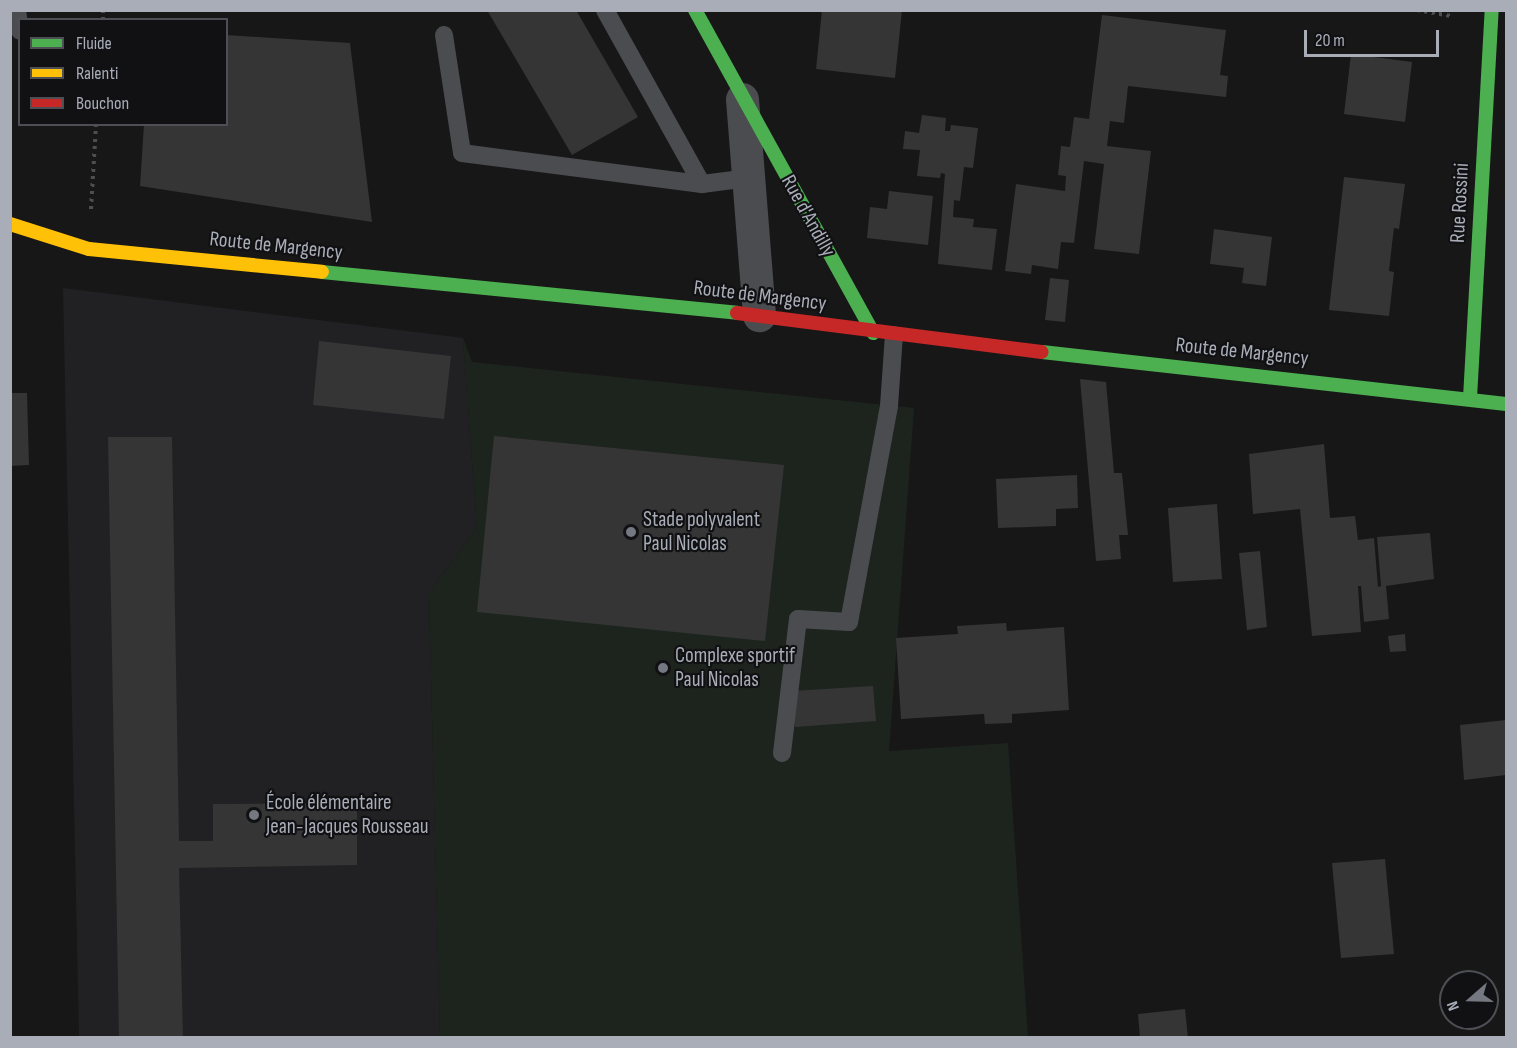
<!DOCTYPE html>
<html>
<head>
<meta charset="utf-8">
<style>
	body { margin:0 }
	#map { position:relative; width:1517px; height:1048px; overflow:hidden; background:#171717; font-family:"Sofia Sans Condensed",sans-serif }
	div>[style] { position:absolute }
	.built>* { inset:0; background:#212123 }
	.green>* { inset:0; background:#1d241e }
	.building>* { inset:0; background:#353536 }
	.path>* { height:4px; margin-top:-2px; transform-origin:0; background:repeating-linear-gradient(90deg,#4d4e52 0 3px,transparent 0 7.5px) }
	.lane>* { height:18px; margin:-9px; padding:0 9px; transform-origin:9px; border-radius:9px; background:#4b4c50 }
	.street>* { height:33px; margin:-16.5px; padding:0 16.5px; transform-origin:16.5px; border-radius:16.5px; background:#4b4c50 }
	.fast>* { height:14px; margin:-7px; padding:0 7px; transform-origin:7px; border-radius:7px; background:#4caf50 }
	.slow>* { height:14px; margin:-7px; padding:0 7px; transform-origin:7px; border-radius:7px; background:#ffc107 }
	.jam>* { height:14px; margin:-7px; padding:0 7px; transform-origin:7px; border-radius:7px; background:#c62828 }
	.dots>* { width:16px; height:16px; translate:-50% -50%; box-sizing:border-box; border:3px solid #111113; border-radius:50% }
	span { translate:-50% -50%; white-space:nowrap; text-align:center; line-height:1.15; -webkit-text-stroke:4.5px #111113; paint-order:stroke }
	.street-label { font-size:21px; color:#a8adb8 }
	.poi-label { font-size:21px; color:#a8adb8 }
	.left { translate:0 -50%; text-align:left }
	.frame { position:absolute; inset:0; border:12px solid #a8adb8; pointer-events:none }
	.legend { position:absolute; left:18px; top:18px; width:210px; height:108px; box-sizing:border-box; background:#111113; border:2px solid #4d4f55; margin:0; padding:8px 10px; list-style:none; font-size:18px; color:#a8adb8 }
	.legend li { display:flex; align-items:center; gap:12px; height:30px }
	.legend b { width:30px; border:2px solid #4d4f55 }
	.north { position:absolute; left:1439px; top:970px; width:60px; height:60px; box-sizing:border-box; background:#111113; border:2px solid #4d4f55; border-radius:50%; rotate:250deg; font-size:16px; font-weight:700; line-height:24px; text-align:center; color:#a8adb8 }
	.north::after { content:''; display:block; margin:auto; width:21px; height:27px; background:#757880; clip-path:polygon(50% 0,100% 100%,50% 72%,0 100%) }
	.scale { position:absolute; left:1304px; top:30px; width:135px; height:27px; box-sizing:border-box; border:3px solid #a8adb8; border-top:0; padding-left:8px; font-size:18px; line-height:21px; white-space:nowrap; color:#a8adb8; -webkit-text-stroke:4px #111113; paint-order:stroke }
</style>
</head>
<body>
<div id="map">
	<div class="built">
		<div style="clip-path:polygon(63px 288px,463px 338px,477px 528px,429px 593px,440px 1037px,79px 1037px)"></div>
	</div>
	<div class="green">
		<div style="clip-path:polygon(463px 338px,472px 362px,914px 408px,889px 751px,1008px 743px,1028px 1037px,440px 1037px,429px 593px,477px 528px)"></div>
	</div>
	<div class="building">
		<div style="clip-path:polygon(487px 10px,576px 10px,638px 117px,572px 155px)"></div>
		<div style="clip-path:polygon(822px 10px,902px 10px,895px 78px,816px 69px)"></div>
		<div style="clip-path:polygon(1102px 15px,1226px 30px,1220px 75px,1228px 76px,1226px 97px,1128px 86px,1124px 123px,1110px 121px,1107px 146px,1151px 151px,1139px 254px,1094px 249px,1104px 164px,1084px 161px,1074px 243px,1061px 242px,1058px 269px,1032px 265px,1031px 274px,1005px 271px,1016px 184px,1065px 191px,1066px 176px,1058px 175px,1061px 146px,1070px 147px,1074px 117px,1089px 119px)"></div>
		<div style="clip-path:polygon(226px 35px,350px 43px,372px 222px,140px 186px,144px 124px,226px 124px)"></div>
		<div style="clip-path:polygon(1351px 54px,1412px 62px,1405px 122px,1344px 114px)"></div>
		<div style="clip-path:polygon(922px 115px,946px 118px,945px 131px,950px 131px,951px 125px,978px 128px,973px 168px,964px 167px,960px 201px,954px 200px,953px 217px,974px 219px,973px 227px,997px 229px,992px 270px,938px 264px,945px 174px,941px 173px,940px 178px,917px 176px,920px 150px,903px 149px,905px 131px,919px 133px)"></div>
		<div style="clip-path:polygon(1344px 177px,1405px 184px,1399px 229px,1394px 228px,1392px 244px,1389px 271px,1394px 272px,1389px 316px,1329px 310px)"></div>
		<div style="clip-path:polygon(889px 191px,933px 196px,928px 245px,867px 238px,870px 207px,887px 209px)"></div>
		<div style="clip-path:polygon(1214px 229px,1272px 237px,1266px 286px,1242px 283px,1244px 268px,1210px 264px)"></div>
		<div style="clip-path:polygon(1050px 278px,1069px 280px,1065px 322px,1045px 320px)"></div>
		<div style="clip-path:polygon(319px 341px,451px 356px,444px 419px,313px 405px)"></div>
		<div style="clip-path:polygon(1080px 379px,1106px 382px,1114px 473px,1122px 473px,1128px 535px,1119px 535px,1121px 559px,1096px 561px)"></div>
		<div style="clip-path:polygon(10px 393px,27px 393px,29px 465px,10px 466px)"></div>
		<div style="clip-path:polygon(494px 436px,784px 465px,765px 641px,477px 612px)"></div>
		<div style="clip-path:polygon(108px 437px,172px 437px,179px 841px,213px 841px,213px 804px,357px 803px,357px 865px,179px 868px,183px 1038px,119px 1038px)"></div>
		<div style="clip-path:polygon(1324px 444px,1330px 518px,1355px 516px,1358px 540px,1374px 538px,1378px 587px,1381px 586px,1377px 537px,1430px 533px,1434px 579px,1386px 586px,1389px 619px,1381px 620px,1364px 622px,1361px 586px,1358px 586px,1361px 632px,1312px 636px,1300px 509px,1253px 514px,1249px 454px)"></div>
		<div style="clip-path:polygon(1077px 475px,1078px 508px,1056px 509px,1056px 526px,998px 528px,996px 479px)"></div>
		<div style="clip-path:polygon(1217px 504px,1222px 579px,1173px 582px,1168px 508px)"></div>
		<div style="clip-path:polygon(1260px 551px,1267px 627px,1247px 630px,1239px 553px)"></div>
		<div style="clip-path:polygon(1006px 623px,1007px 631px,1064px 627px,1069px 710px,1012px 714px,1012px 723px,985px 724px,984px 714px,901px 719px,896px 638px,958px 634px,957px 626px)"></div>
		<div style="clip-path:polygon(1405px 634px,1406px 651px,1390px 652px,1388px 636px)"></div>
		<div style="clip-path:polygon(873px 686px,876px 721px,795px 727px,792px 691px)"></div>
		<div style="clip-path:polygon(1506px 720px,1506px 775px,1464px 780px,1460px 725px)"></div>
		<div style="clip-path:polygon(1385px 859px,1394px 954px,1341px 958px,1332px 863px)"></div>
		<div style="clip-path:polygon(1185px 1009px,1188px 1038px,1140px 1038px,1138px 1014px)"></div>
	</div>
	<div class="path">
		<div style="left:1417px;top:10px;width:36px;rotate:10deg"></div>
		<div style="left:103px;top:20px;width:10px;rotate:-90deg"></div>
		<div style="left:91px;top:209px;width:85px;rotate:-86.6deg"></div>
	</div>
	<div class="lane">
		<div style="left:17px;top:10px;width:21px;rotate:82deg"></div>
		<div style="left:605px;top:10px;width:199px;rotate:60.9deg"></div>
		<div style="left:702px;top:184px;width:46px;rotate:-7.4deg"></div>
		<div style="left:444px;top:35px;width:119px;rotate:81.3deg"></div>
		<div style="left:462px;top:153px;width:242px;rotate:7.4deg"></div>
		<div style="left:782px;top:753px;width:135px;rotate:-83.2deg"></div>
		<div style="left:798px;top:619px;width:51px;rotate:3.4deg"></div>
		<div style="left:849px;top:622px;width:220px;rotate:-79.5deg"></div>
		<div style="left:889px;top:406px;width:71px;rotate:-86deg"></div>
	</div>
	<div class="street">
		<div style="left:742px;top:99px;width:217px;rotate:85.5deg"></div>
	</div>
	<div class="fast">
		<div style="left:695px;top:10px;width:369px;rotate:61.1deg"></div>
		<div style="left:322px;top:272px;width:417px;rotate:5.6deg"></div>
		<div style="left:1042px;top:352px;width:467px;rotate:6.4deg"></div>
		<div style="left:1470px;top:398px;width:389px;rotate:-86.8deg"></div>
	</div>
	<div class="slow">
		<div style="left:10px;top:224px;width:83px;rotate:17.6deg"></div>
		<div style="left:89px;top:249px;width:234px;rotate:5.6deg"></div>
	</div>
	<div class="jam">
		<div style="left:737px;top:313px;width:307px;rotate:7.3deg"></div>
	</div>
	<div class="dots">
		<div style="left:631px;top:532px;background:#757880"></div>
		<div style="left:663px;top:668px;background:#757880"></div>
		<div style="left:254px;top:815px;background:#757880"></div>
	</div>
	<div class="street-label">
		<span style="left:1460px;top:203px;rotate:-87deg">Rue Rossini</span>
		<span style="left:808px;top:216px;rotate:61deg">Rue d'Andilly</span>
		<span style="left:276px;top:246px;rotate:6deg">Route de Margency</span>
		<span style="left:760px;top:296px;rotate:7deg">Route de Margency</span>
		<span style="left:1242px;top:352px;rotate:6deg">Route de Margency</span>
	</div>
	<div class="poi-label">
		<span class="left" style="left:643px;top:532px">Stade polyvalent<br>Paul Nicolas</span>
		<span class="left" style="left:675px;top:668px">Complexe sportif<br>Paul Nicolas</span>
		<span class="left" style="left:266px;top:815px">École élémentaire<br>Jean-Jacques Rousseau</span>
	</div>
	<div class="frame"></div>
	<ul class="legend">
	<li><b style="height:8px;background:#4caf50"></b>Fluide</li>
	<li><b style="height:8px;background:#ffc107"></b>Ralenti</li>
	<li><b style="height:8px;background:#c62828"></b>Bouchon</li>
	</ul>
	<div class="north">N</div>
	<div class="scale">20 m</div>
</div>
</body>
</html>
